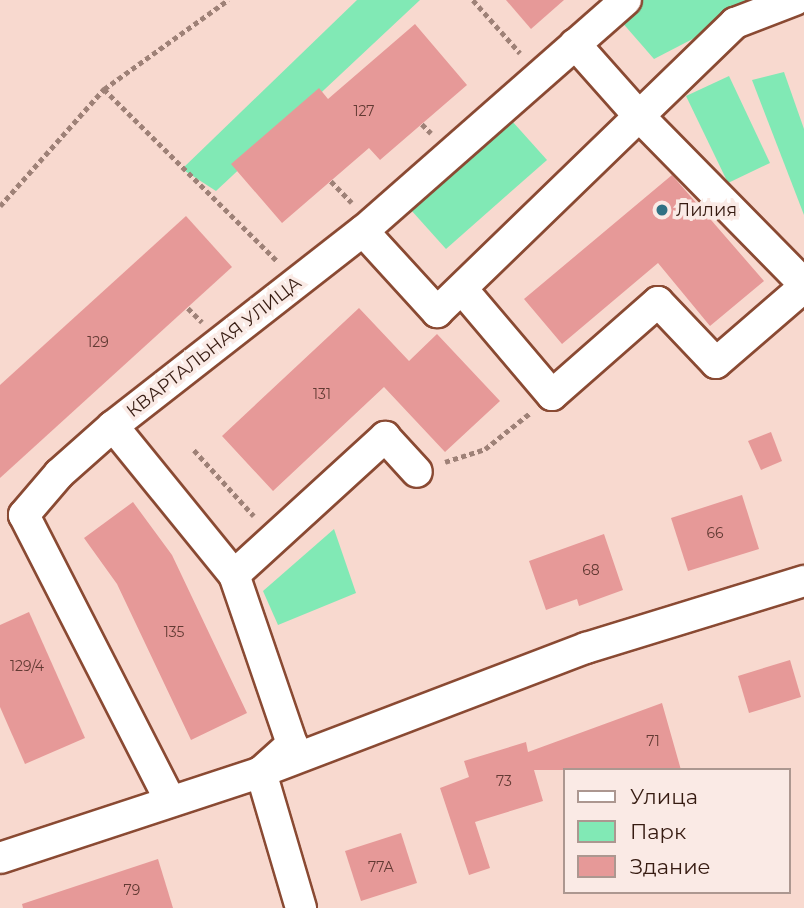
<!DOCTYPE html>
<html>
<head>
<meta charset="utf-8">
<style>
	body { margin:0 }
	#map { position:relative; width:804px; height:908px; overflow:hidden; background:#f8d9cf; font-family:Montserrat,sans-serif }
	div>[style] { position:absolute }
	.green>* { inset:0; background:#81e9b5 }
	.building>* { inset:0; background:#e69998 }
	.path>* { height:4.5px; margin-top:-2.25px; transform-origin:0; background:repeating-linear-gradient(90deg,#9e8177 0 5px,transparent 0 8.5px) }
	.roads { filter:drop-shadow(2px 0 #8a4a33) drop-shadow(-2px 0 #8a4a33) drop-shadow(0 2px #8a4a33) drop-shadow(0 -2px #8a4a33) }
	.minor>* { height:30px; margin:-15px; padding:0 15px; transform-origin:15px; border-radius:15px; background:#fff }
	.dots>* { width:19px; height:19px; translate:-50% -50%; box-sizing:border-box; border:4px solid #faeae5; border-radius:50% }
	span { translate:-50% -50%; white-space:nowrap; text-align:center; line-height:1.15; -webkit-text-stroke:7px #faeae5; paint-order:stroke }
	.number-label { font-size:14px; color:#623a33 }
	.number-label span { -webkit-text-stroke-width:0 }
	.poi-label { font-size:18px; color:#361b11 }
	.left { translate:0 -50%; text-align:left }
	.street-label { font-size:18px; color:#361b11 }
	.legend { position:absolute; left:563px; top:768px; width:228px; height:126px; box-sizing:border-box; background:#faeae5; border:2px solid #ac9790; margin:0; padding:9px 12px; list-style:none; font-size:21px; color:#361b11 }
	.legend li { display:flex; align-items:center; gap:14px; height:35px }
	.legend b { width:35px; border:2px solid #ac9790 }
</style>
</head>
<body>
<div id="map">
	<div class="green">
		<div style="clip-path:polygon(357px 0,420px 0,216px 191px,182px 169px)"></div>
		<div style="clip-path:polygon(643px 0,768px 0,654px 59px,620px 20px)"></div>
		<div style="clip-path:polygon(784px 72px,804px 129px,804px 215px,752px 80px)"></div>
		<div style="clip-path:polygon(729px 76px,770px 163px,728px 183px,686px 96px)"></div>
		<div style="clip-path:polygon(512px 121px,547px 160px,446px 249px,411px 210px)"></div>
		<div style="clip-path:polygon(334px 529px,356px 593px,278px 625px,263px 591px)"></div>
	</div>
	<div class="building">
		<div style="clip-path:polygon(506px 0,564px 0,531px 29px)"></div>
		<div style="clip-path:polygon(415px 24px,467px 85px,380px 160px,369px 148px,282px 223px,231px 164px,319px 88px,328px 99px)"></div>
		<div style="clip-path:polygon(672px 175px,764px 281px,710px 326px,658px 263px,562px 344px,524px 299px)"></div>
		<div style="clip-path:polygon(186px 216px,232px 267px,0 478px,0 385px)"></div>
		<div style="clip-path:polygon(359px 308px,409px 361px,437px 334px,500px 401px,445px 452px,384px 387px,273px 491px,222px 436px)"></div>
		<div style="clip-path:polygon(771px 432px,782px 461px,761px 470px,748px 441px)"></div>
		<div style="clip-path:polygon(742px 495px,759px 549px,688px 571px,671px 518px)"></div>
		<div style="clip-path:polygon(133px 502px,172px 555px,247px 713px,191px 740px,117px 584px,84px 538px)"></div>
		<div style="clip-path:polygon(604px 534px,623px 590px,579px 606px,577px 599px,546px 610px,529px 561px)"></div>
		<div style="clip-path:polygon(29px 612px,85px 738px,25px 764px,0 707px,0 625px)"></div>
		<div style="clip-path:polygon(790px 660px,801px 697px,749px 713px,738px 676px)"></div>
		<div style="clip-path:polygon(662px 703px,681px 770px,534px 770px,543px 801px,475px 822px,490px 868px,469px 875px,440px 788px,469px 777px,464px 761px,526px 742px,528px 752px)"></div>
		<div style="clip-path:polygon(401px 833px,417px 883px,361px 901px,345px 851px)"></div>
		<div style="clip-path:polygon(158px 859px,173px 908px,23px 908px,22px 904px)"></div>
	</div>
	<div class="path">
		<div style="left:473px;top:0;width:71px;rotate:48.4deg"></div>
		<div style="left:104px;top:89px;width:244px;rotate:44.8deg"></div>
		<div style="left:422px;top:124px;width:13px;rotate:45deg"></div>
		<div style="left:331px;top:181px;width:30px;rotate:46deg"></div>
		<div style="left:0;top:206px;width:157px;rotate:-48.4deg"></div>
		<div style="left:104px;top:89px;width:153px;rotate:-35.7deg"></div>
		<div style="left:188px;top:308px;width:20px;rotate:45deg"></div>
		<div style="left:194px;top:450px;width:89px;rotate:47.7deg"></div>
		<div style="left:445px;top:462px;width:42px;rotate:-18deg"></div>
		<div style="left:485px;top:449px;width:58px;rotate:-38.7deg"></div>
	</div>
	<div class="roads">
		<div class="minor">
			<div style="left:575px;top:44px;width:96px;rotate:48.4deg"></div>
			<div style="left:639px;top:116px;width:134px;rotate:-44.1deg"></div>
			<div style="left:735px;top:23px;width:64px;rotate:-21deg"></div>
			<div style="left:363px;top:231px;width:110px;rotate:47.6deg"></div>
			<div style="left:437px;top:312px;width:281px;rotate:-44.1deg"></div>
			<div style="left:639px;top:116px;width:235px;rotate:45.5deg"></div>
			<div style="left:462px;top:289px;width:139px;rotate:49.7deg"></div>
			<div style="left:552px;top:395px;width:141px;rotate:-41.3deg"></div>
			<div style="left:658px;top:302px;width:84px;rotate:46.4deg"></div>
			<div style="left:716px;top:363px;width:116px;rotate:-40.8deg"></div>
			<div style="left:113px;top:426px;width:72px;rotate:138.4deg"></div>
			<div style="left:59px;top:474px;width:54px;rotate:130.5deg"></div>
			<div style="left:24px;top:515px;width:320px;rotate:62.9deg"></div>
			<div style="left:234px;top:575px;width:205px;rotate:-42.4deg"></div>
			<div style="left:385px;top:437px;width:47px;rotate:47.6deg"></div>
			<div style="left:0;top:858px;width:275px;rotate:-18.2deg"></div>
			<div style="left:261px;top:772px;width:348px;rotate:-20.9deg"></div>
			<div style="left:586px;top:648px;width:228px;rotate:-17.1deg"></div>
			<div style="left:301px;top:908px;width:142px;rotate:-106.4deg"></div>
			<div style="left:261px;top:772px;width:42px;rotate:-42.1deg"></div>
			<div style="left:292px;top:744px;width:179px;rotate:-108.9deg"></div>
			<div style="left:234px;top:575px;width:192px;rotate:-129.1deg"></div>
			<div style="left:113px;top:426px;width:317px;rotate:-38deg"></div>
			<div style="left:363px;top:231px;width:350px;rotate:-41.3deg"></div>
		</div>
	</div>
	<div class="dots">
		<div style="left:662px;top:210px;background:#307184"></div>
	</div>
	<div class="number-label">
		<span style="left:364px;top:111px">127</span>
		<span style="left:98px;top:342px">129</span>
		<span style="left:322px;top:394px">131</span>
		<span style="left:715px;top:533px">66</span>
		<span style="left:591px;top:570px">68</span>
		<span style="left:174px;top:632px">135</span>
		<span style="left:27px;top:666px">129/4</span>
		<span style="left:653px;top:741px">71</span>
		<span style="left:504px;top:781px">73</span>
		<span style="left:381px;top:867px">77А</span>
		<span style="left:132px;top:890px">79</span>
	</div>
	<div class="poi-label">
		<span class="left" style="left:676px;top:210px">Лилия</span>
	</div>
	<div class="street-label">
		<span style="left:214px;top:347px;rotate:-38deg">КВАРТАЛЬНАЯ УЛИЦА</span>
	</div>
	<ul class="legend">
	<li><b style="height:9px;background:#fff"></b>Улица</li>
	<li><b style="height:19px;background:#81e9b5"></b>Парк</li>
	<li><b style="height:19px;background:#e69998"></b>Здание</li>
	</ul>
</div>
</body>
</html>
